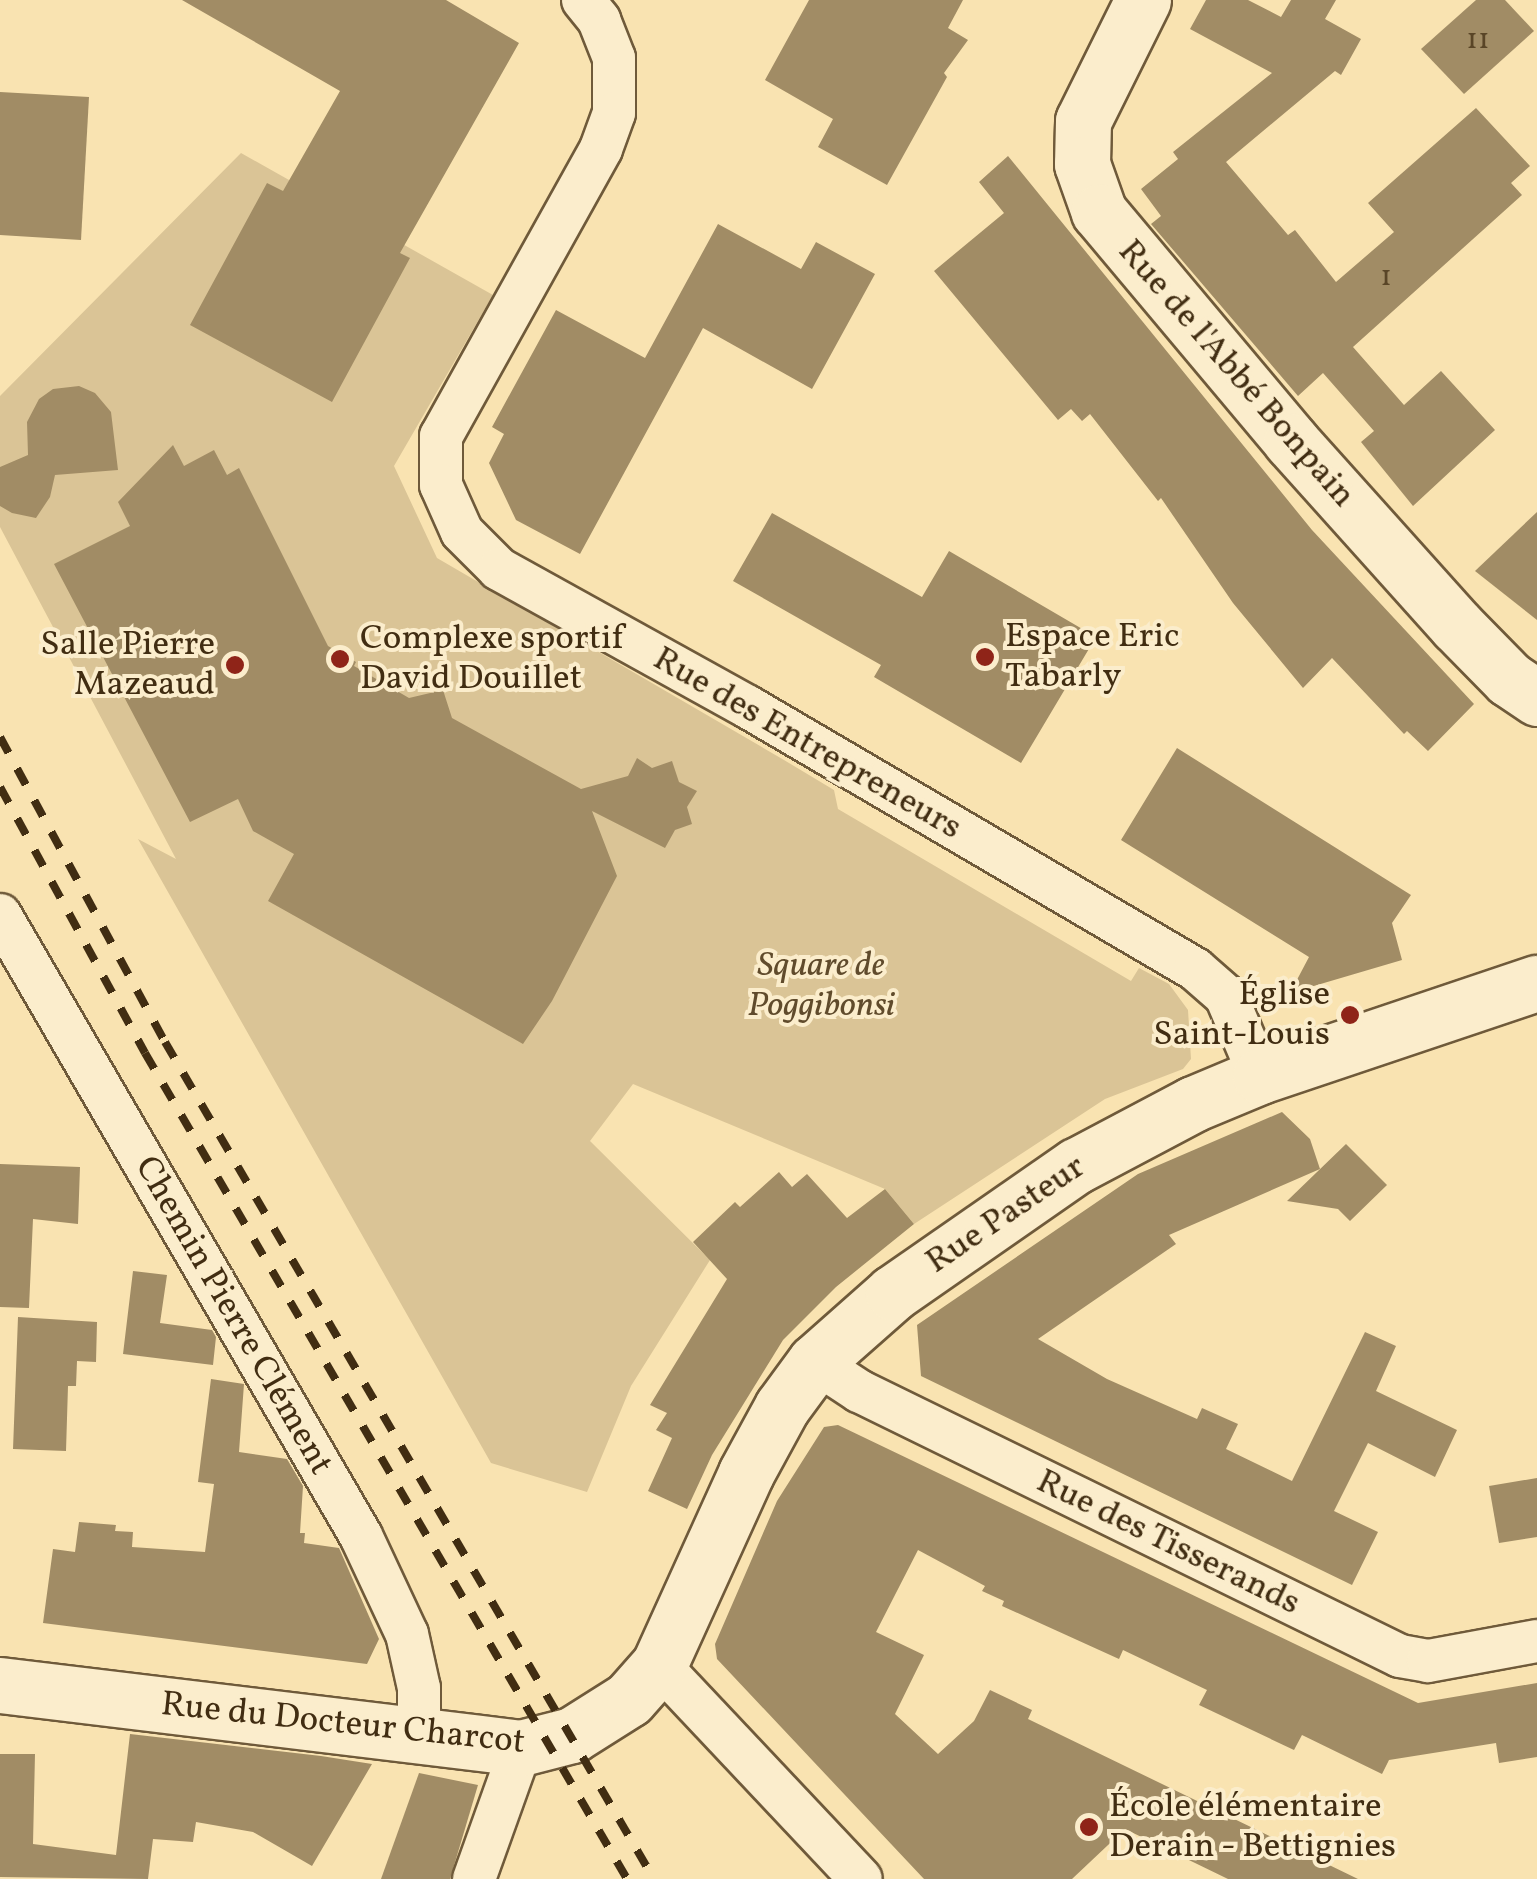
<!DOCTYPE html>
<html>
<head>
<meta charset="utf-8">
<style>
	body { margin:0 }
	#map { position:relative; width:1537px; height:1879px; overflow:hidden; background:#f9e3b1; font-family:Vollkorn,serif }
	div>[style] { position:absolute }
	.green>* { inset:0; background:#dac496 }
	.building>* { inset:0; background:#a18c65 }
	.roads { filter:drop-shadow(2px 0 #6f5a3a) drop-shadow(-2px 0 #6f5a3a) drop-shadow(0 2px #6f5a3a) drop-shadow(0 -2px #6f5a3a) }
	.street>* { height:42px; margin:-21px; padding:0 21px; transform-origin:21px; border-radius:21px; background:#fbedcc }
	.secondary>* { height:55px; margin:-27.5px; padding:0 27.5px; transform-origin:27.5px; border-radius:27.5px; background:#fbedcc }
	.rail>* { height:8px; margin-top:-4px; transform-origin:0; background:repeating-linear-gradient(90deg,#412d12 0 18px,transparent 0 36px) }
	.dots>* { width:28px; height:28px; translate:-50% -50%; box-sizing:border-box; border:5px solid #fbedcc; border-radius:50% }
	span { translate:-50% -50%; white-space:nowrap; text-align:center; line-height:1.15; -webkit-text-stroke:8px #fbedcc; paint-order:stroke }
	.number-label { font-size:30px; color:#594527 }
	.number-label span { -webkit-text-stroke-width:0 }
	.street-label { font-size:35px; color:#412d12 }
	.poi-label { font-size:35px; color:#412d12 }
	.left { translate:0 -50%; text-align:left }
	.right { translate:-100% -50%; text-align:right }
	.park-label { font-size:35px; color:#604b2c; font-style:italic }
</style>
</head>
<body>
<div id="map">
	<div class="green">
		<div style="clip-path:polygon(241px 153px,493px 295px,394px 466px,437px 558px,784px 760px,834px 790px,838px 809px,1131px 981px,1139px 968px,1169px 984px,1188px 1010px,1191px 1059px,1183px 1069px,1105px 1099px,914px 1224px,885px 1189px,633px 1084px,590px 1141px,710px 1260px,631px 1386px,587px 1492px,491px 1463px,138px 839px,176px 859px,0 527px,0 396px)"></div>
	</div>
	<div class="building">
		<div style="clip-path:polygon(182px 0,446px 0,519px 43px,400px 253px,410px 258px,332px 402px,190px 325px,267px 183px,283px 191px,340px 91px)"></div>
		<div style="clip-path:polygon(809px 0,963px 0,948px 28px,968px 40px,944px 73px,947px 77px,887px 185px,818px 147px,833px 119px,765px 80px)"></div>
		<div style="clip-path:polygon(1206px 0,1248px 0,1281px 17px,1291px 0,1336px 0,1325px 19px,1361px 39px,1341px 75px,1335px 71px,1226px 162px,1288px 235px,1295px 230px,1336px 282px,1394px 232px,1368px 203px,1476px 108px,1530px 166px,1511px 183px,1522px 195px,1353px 347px,1404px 405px,1441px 371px,1495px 430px,1413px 506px,1361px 442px,1374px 431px,1323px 373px,1298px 396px,1151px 224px,1161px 216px,1141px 189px,1178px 159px,1173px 152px,1272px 73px,1190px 29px)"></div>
		<div style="clip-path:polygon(1476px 0,1505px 0,1534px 31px,1464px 94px,1421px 49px)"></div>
		<div style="clip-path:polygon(0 92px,89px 97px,81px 240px,0 235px)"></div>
		<div style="clip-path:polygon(1008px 156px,1312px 530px,1474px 704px,1428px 751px,1407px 731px,1404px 734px,1332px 658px,1303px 688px,1233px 603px,1161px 498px,1158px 501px,1090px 414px,1082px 421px,1071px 409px,1058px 420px,934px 271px,1004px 213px,979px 182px)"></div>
		<div style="clip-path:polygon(718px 224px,801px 269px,816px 242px,875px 274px,812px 389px,703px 328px,580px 554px,516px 520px,489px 463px,504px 434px,492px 427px,556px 310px,645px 358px)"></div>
		<div style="clip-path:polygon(79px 386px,95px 393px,111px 412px,118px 470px,55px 475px,50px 497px,36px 518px,12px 513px,0 506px,0 467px,28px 455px,27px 422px,39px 399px,53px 389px)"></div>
		<div style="clip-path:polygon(173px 445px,184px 466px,214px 450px,227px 475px,239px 468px,328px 646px,356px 662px,354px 666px,409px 698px,443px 690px,452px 718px,581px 789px,628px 776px,637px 758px,652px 768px,672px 761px,679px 782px,697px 791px,687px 807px,692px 824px,675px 830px,665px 848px,592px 811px,617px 876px,552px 1001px,523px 1044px,268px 901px,294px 854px,253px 831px,238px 799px,190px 822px,54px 564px,130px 526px,118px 502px)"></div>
		<div style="clip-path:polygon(1537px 512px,1537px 620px,1475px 571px)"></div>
		<div style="clip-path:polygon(772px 513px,922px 597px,949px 551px,1096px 637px,1021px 763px,874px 677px,881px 665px,733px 581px)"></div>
		<div style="clip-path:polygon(1177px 748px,1411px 895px,1392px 923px,1402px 960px,1290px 993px,1309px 957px,1121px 840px)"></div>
		<div style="clip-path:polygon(1282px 1112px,1310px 1139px,1320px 1169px,1169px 1235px,1176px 1244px,1038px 1339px,1107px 1379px,1197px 1419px,1202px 1408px,1238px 1424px,1226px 1449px,1292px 1481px,1365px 1332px,1396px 1346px,1376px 1391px,1457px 1430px,1435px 1477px,1368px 1443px,1334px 1511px,1378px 1532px,1352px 1585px,921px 1376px,917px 1325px,1138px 1174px)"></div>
		<div style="clip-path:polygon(1346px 1144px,1387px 1185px,1350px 1221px,1338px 1209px,1287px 1201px)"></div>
		<div style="clip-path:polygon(0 1164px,80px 1167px,78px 1224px,33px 1219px,29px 1308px,0 1307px)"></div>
		<div style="clip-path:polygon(779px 1172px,792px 1187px,807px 1174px,847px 1218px,885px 1189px,914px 1224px,836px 1287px,783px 1340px,712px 1455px,687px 1509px,648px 1491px,672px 1438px,656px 1430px,667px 1413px,650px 1405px,727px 1279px,693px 1242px,735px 1202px,740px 1207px)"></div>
		<div style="clip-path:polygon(133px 1271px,167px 1275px,160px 1323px,212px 1330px,216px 1337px,213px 1365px,123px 1354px)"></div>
		<div style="clip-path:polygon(18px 1317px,97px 1322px,96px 1362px,77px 1361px,76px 1386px,68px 1386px,66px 1451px,13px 1449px)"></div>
		<div style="clip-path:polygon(211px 1379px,244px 1384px,239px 1452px,287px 1459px,303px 1486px,300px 1533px,305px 1533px,304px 1543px,339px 1548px,379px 1639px,367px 1664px,43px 1623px,53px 1549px,75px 1552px,79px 1522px,116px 1525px,115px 1531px,133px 1532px,132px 1547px,205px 1552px,214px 1484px,198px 1482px)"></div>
		<div style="clip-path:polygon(838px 1425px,1418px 1703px,1537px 1683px,1537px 1757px,1499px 1763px,1496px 1743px,1389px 1760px,1382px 1774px,1302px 1735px,1294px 1750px,1199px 1705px,1207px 1690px,1123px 1650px,1119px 1659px,1002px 1606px,1004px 1601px,982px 1591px,985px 1586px,918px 1550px,876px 1632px,924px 1655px,895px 1714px,938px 1754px,974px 1721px,990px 1690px,1032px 1710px,1028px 1719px,1358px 1879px,1228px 1879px,1125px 1829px,1072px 1879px,924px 1879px,717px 1659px,715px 1644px,777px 1501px,824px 1427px)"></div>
		<div style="clip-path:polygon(1537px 1478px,1537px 1537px,1499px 1543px,1489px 1486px)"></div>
		<div style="clip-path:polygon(130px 1734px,321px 1756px,372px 1764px,312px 1866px,253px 1832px,196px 1822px,193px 1842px,153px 1839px,148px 1879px,0 1877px,0 1754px,35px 1754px,33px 1844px,116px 1855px)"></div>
		<div style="clip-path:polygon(419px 1773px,478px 1785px,450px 1879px,381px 1879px)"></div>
	</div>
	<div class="roads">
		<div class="street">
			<div style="left:583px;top:0;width:26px;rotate:51deg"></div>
			<div style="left:599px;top:20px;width:41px;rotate:68.5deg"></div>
			<div style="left:614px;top:58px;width:55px;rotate:90deg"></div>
			<div style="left:614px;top:113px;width:38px;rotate:110deg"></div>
			<div style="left:601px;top:149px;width:329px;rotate:119.1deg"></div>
			<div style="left:441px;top:436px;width:49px;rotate:90deg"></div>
			<div style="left:441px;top:485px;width:51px;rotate:65.9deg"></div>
			<div style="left:462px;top:532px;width:52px;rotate:45deg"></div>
			<div style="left:499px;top:569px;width:285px;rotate:29deg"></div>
			<div style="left:748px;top:707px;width:518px;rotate:30.38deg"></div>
			<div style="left:1195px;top:969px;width:41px;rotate:41.1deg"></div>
			<div style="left:1226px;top:996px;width:87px;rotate:67deg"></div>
			<div style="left:0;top:915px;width:718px;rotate:59.83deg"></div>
			<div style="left:361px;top:1536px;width:108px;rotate:64.9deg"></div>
			<div style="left:407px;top:1634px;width:55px;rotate:77.5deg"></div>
			<div style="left:419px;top:1688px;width:46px;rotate:90deg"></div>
			<div style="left:815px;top:1362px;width:53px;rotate:33.4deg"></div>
			<div style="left:859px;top:1391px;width:602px;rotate:26.1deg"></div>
			<div style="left:1400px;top:1656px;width:28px;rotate:10deg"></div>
			<div style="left:1428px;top:1661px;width:111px;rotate:-10.4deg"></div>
			<div style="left:659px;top:1665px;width:294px;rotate:46.7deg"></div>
			<div style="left:474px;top:1879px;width:139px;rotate:-70.3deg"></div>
		</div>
		<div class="secondary">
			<div style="left:1143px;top:0;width:135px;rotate:116.4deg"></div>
			<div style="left:1083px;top:121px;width:43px;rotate:91.3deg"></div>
			<div style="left:1082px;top:164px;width:51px;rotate:70.5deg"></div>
			<div style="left:1099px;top:212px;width:299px;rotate:50deg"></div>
			<div style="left:1291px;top:441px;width:247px;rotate:48.1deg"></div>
			<div style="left:1456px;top:625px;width:76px;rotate:45.5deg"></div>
			<div style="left:1509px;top:679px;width:34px;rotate:34deg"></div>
			<div style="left:0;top:1685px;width:525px;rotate:6.89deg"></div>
			<div style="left:521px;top:1748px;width:53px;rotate:-14.3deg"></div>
			<div style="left:572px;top:1735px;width:67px;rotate:-32.3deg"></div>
			<div style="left:629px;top:1699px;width:45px;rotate:-48.6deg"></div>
			<div style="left:659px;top:1665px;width:211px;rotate:-65.6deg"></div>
			<div style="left:746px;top:1473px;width:75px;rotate:-61.4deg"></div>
			<div style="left:782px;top:1407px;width:56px;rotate:-53.7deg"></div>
			<div style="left:815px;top:1362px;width:104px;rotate:-41.5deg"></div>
			<div style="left:893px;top:1293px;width:223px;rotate:-34.8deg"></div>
			<div style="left:1076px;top:1166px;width:132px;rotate:-27.9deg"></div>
			<div style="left:1193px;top:1104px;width:73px;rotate:-22.7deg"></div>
			<div style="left:1260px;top:1076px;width:292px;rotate:-18.6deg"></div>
		</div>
	</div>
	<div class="rail">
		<div style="left:0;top:737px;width:347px;rotate:61.6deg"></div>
		<div style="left:165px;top:1042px;width:969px;rotate:59.71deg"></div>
		<div style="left:0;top:787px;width:303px;rotate:61.4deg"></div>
		<div style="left:145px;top:1053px;width:956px;rotate:59.73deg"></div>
	</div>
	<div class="dots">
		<div style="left:985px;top:657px;background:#8f2418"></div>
		<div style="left:340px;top:659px;background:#8f2418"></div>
		<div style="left:235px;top:665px;background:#8f2418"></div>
		<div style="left:1350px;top:1015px;background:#8f2418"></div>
		<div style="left:1089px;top:1827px;background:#8f2418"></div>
	</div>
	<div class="number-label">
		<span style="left:1478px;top:40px">11</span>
		<span style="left:1386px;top:277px">1</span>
	</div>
	<div class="street-label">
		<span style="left:1236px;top:374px;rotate:49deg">Rue de l'Abbé Bonpain</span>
		<span style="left:807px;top:744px;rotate:30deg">Rue des Entrepreneurs</span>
		<span style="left:1006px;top:1215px;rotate:-34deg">Rue Pasteur</span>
		<span style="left:233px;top:1316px;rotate:60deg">Chemin Pierre Clément</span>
		<span style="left:1168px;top:1543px;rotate:26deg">Rue des Tisserands</span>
		<span style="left:343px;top:1724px;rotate:6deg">Rue du Docteur Charcot</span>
	</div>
	<div class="poi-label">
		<span class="left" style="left:1005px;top:657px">Espace Eric<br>Tabarly</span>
		<span class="left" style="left:360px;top:659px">Complexe sportif<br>David Douillet</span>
		<span class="right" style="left:215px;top:665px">Salle Pierre<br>Mazeaud</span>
		<span class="right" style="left:1330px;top:1015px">Église<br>Saint-Louis</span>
		<span class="left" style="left:1109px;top:1827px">École élémentaire<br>Derain - Bettignies</span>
	</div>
	<div class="park-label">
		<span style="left:821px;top:986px">Square de<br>Poggibonsi</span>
	</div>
</div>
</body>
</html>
